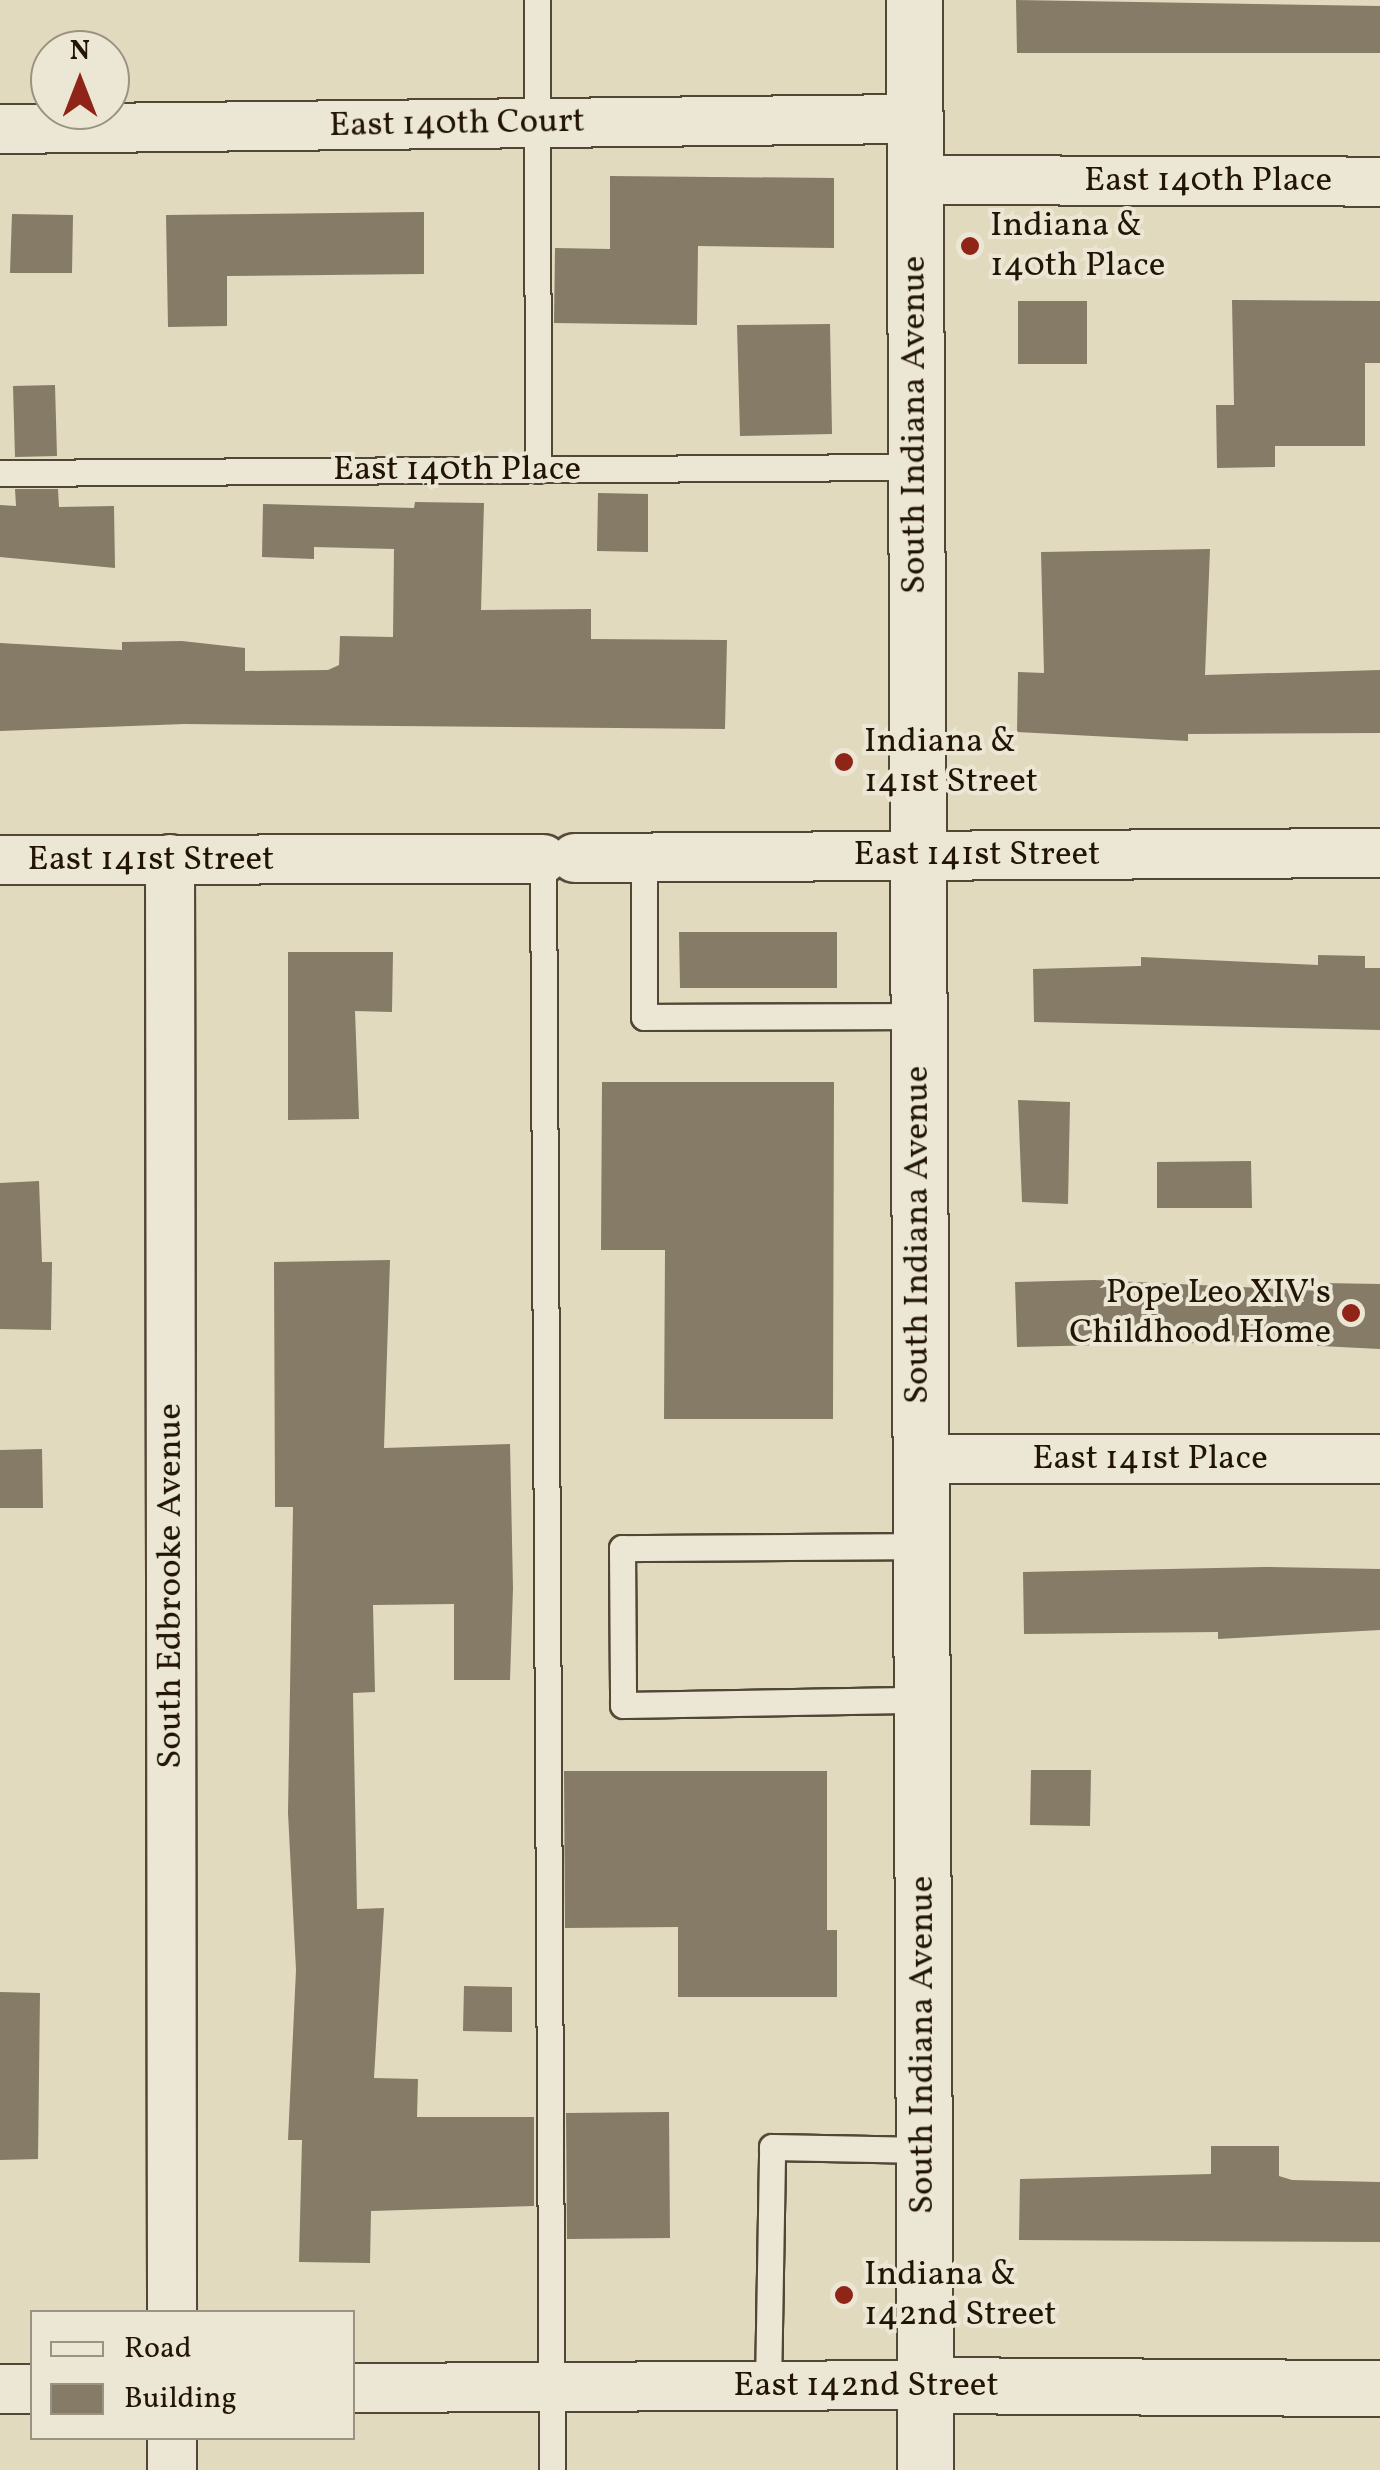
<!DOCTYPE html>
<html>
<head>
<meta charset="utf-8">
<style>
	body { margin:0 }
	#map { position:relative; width:1380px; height:2470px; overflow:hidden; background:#e1dabf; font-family:Vollkorn,serif }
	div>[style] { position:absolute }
	.building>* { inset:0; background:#857b66 }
	.roads { filter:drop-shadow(2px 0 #524634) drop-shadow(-2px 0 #524634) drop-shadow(0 2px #524634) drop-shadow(0 -2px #524634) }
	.lane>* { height:25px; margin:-12.5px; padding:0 12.5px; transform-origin:12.5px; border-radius:12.5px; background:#ece7d5 }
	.street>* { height:48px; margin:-24px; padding:0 24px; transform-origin:24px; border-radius:24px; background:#ece7d5 }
	.secondary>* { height:55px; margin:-27.5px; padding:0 27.5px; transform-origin:27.5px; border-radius:27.5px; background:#ece7d5 }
	.dots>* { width:28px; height:28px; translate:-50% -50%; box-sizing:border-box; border:5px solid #ece7d5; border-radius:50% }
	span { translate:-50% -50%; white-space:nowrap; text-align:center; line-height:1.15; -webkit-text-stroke:8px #ece7d5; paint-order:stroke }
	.street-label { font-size:35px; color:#221506 }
	.poi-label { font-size:35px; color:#221506 }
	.left { translate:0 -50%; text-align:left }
	.right { translate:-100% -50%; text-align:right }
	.legend { position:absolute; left:30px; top:2310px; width:325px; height:130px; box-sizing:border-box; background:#ece7d5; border:2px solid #9b9382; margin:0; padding:12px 18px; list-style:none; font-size:30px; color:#221506 }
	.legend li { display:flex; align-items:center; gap:20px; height:50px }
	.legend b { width:50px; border:2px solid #9b9382 }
	.north { position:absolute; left:30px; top:30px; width:100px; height:100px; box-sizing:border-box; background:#ece7d5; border:2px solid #9b9382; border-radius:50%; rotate:0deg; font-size:28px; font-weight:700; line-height:40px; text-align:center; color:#221506 }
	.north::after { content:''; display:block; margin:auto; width:35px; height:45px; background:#8f2418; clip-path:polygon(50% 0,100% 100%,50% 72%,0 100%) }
</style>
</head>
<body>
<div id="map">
	<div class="building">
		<div style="clip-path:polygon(1016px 0,1380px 6px,1380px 53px,1017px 53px)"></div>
		<div style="clip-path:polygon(610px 176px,834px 178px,834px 248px,698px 246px,697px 325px,554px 323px,555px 248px,610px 249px)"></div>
		<div style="clip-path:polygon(424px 212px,424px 274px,227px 276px,227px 326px,168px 327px,166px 215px)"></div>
		<div style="clip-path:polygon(12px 214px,73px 215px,72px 273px,10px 273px)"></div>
		<div style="clip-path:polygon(1232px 300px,1380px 301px,1380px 363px,1365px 363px,1365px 446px,1275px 446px,1275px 467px,1217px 468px,1216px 405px,1234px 405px)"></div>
		<div style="clip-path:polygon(1018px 301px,1087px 301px,1087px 364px,1018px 364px)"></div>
		<div style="clip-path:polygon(830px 324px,832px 434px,740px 436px,737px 325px)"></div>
		<div style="clip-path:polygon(55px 385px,57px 456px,15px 457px,13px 386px)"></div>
		<div style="clip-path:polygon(15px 489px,58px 489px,59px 507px,114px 506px,115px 568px,0 557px,0 505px,16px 506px)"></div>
		<div style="clip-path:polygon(598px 493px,648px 494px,648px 552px,597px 551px)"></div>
		<div style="clip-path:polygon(415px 502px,484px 503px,481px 610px,591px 609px,591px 639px,727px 640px,725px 729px,184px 724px,0 731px,0 643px,122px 650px,122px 642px,182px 641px,245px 648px,245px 671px,328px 670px,339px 665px,340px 636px,393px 637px,394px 549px,314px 547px,314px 559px,262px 557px,263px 504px,414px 508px)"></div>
		<div style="clip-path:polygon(1210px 549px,1205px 675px,1380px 670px,1380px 733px,1188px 734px,1188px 741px,1017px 732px,1018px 672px,1044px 673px,1041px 552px)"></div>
		<div style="clip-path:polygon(679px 932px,837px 932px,837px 988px,680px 988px)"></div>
		<div style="clip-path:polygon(288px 952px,393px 952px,392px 1012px,355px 1011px,359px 1119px,288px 1120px)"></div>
		<div style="clip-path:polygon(1318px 955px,1365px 956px,1365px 968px,1380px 968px,1380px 1030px,1034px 1022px,1033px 969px,1141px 966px,1141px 957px,1318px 965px)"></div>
		<div style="clip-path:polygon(602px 1082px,834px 1082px,833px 1419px,664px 1419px,665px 1250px,601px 1250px)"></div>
		<div style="clip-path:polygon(1018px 1100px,1070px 1102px,1068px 1204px,1022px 1202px)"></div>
		<div style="clip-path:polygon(1251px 1161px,1252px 1208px,1157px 1208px,1157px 1162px)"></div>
		<div style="clip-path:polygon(39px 1181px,42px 1262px,52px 1262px,51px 1330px,0 1329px,0 1183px)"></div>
		<div style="clip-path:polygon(390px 1260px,384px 1448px,510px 1444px,513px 1588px,510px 1680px,454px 1680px,454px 1604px,373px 1605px,375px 1692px,353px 1693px,357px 1909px,384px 1908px,374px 2078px,418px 2079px,417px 2117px,534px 2117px,534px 2206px,371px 2211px,370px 2263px,299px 2262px,302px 2140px,288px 2140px,296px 1970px,288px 1813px,293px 1507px,275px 1507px,274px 1262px)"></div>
		<div style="clip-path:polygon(1094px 1280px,1322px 1291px,1322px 1283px,1380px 1284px,1380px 1349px,1242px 1342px,1017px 1347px,1015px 1282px)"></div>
		<div style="clip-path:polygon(42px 1449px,43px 1508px,0 1508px,0 1450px)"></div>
		<div style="clip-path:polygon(1265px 1567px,1380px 1569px,1380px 1630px,1218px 1639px,1218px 1632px,1024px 1634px,1023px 1572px)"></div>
		<div style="clip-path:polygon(1031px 1770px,1091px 1770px,1090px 1826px,1030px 1825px)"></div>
		<div style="clip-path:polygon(564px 1771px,827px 1771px,827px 1930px,837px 1930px,837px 1997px,678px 1997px,678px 1927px,565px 1928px)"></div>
		<div style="clip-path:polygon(464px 1986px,512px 1987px,512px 2032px,463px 2031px)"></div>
		<div style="clip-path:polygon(0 1992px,40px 1993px,38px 2159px,0 2160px)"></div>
		<div style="clip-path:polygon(669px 2112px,670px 2238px,567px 2239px,566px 2113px)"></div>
		<div style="clip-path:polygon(1211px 2146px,1279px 2146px,1279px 2176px,1292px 2180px,1380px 2182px,1380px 2242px,1019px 2240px,1020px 2179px,1211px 2174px)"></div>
	</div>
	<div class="roads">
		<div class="lane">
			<div style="left:537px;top:0;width:470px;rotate:89.9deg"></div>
			<div style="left:0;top:473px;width:915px;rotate:-0.38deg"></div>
			<div style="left:644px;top:857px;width:160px;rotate:90deg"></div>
			<div style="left:644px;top:1017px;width:272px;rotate:-0.2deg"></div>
			<div style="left:543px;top:859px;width:1611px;rotate:89.68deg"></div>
			<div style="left:920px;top:1546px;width:298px;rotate:179.6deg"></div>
			<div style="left:622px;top:1548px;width:157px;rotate:89.6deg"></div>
			<div style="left:623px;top:1705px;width:298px;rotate:-1deg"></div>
			<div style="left:768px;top:2386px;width:239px;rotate:-89deg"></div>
			<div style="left:772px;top:2147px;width:152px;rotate:1.1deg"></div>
		</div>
		<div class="street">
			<div style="left:0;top:129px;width:914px;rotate:-0.63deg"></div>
			<div style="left:915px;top:180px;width:465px;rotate:0.2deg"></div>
			<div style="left:575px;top:858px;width:805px;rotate:-0.36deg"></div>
			<div style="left:170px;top:859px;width:1453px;rotate:89.92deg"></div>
			<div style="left:0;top:860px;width:543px;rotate:-0.11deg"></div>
			<div style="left:920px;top:1459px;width:460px"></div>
			<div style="left:352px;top:2388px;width:573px;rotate:-0.3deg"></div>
			<div style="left:0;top:2389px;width:32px"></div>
			<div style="left:172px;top:2438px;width:32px;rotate:90deg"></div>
		</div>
		<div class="secondary">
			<div style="left:914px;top:0;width:2470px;rotate:89.74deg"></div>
			<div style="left:925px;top:2385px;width:455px;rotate:0.4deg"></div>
		</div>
	</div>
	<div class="dots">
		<div style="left:970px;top:246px;background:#8f2418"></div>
		<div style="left:844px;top:762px;background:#8f2418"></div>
		<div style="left:1351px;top:1313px;background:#8f2418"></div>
		<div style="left:844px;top:2295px;background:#8f2418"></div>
	</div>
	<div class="street-label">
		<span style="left:457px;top:124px;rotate:-1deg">East 140th Court</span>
		<span style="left:1208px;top:181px">East 140th Place</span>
		<span style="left:915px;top:425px;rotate:-90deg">South Indiana Avenue</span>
		<span style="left:457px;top:470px">East 140th Place</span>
		<span style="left:977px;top:855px">East 141st Street</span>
		<span style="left:151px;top:860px">East 141st Street</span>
		<span style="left:918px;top:1235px;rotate:-90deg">South Indiana Avenue</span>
		<span style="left:1150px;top:1459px">East 141st Place</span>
		<span style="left:171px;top:1586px;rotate:-90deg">South Edbrooke Avenue</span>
		<span style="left:923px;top:2045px;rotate:-90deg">South Indiana Avenue</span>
		<span style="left:866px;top:2386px">East 142nd Street</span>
	</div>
	<div class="poi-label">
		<span class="left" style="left:990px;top:246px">Indiana &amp;<br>140th Place</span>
		<span class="left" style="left:864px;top:762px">Indiana &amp;<br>141st Street</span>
		<span class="right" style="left:1331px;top:1313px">Pope Leo XIV's<br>Childhood Home</span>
		<span class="left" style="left:864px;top:2295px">Indiana &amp;<br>142nd Street</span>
	</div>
	<ul class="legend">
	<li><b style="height:12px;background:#ece7d5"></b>Road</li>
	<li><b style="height:28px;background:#857b66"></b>Building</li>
	</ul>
	<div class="north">N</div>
</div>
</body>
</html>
